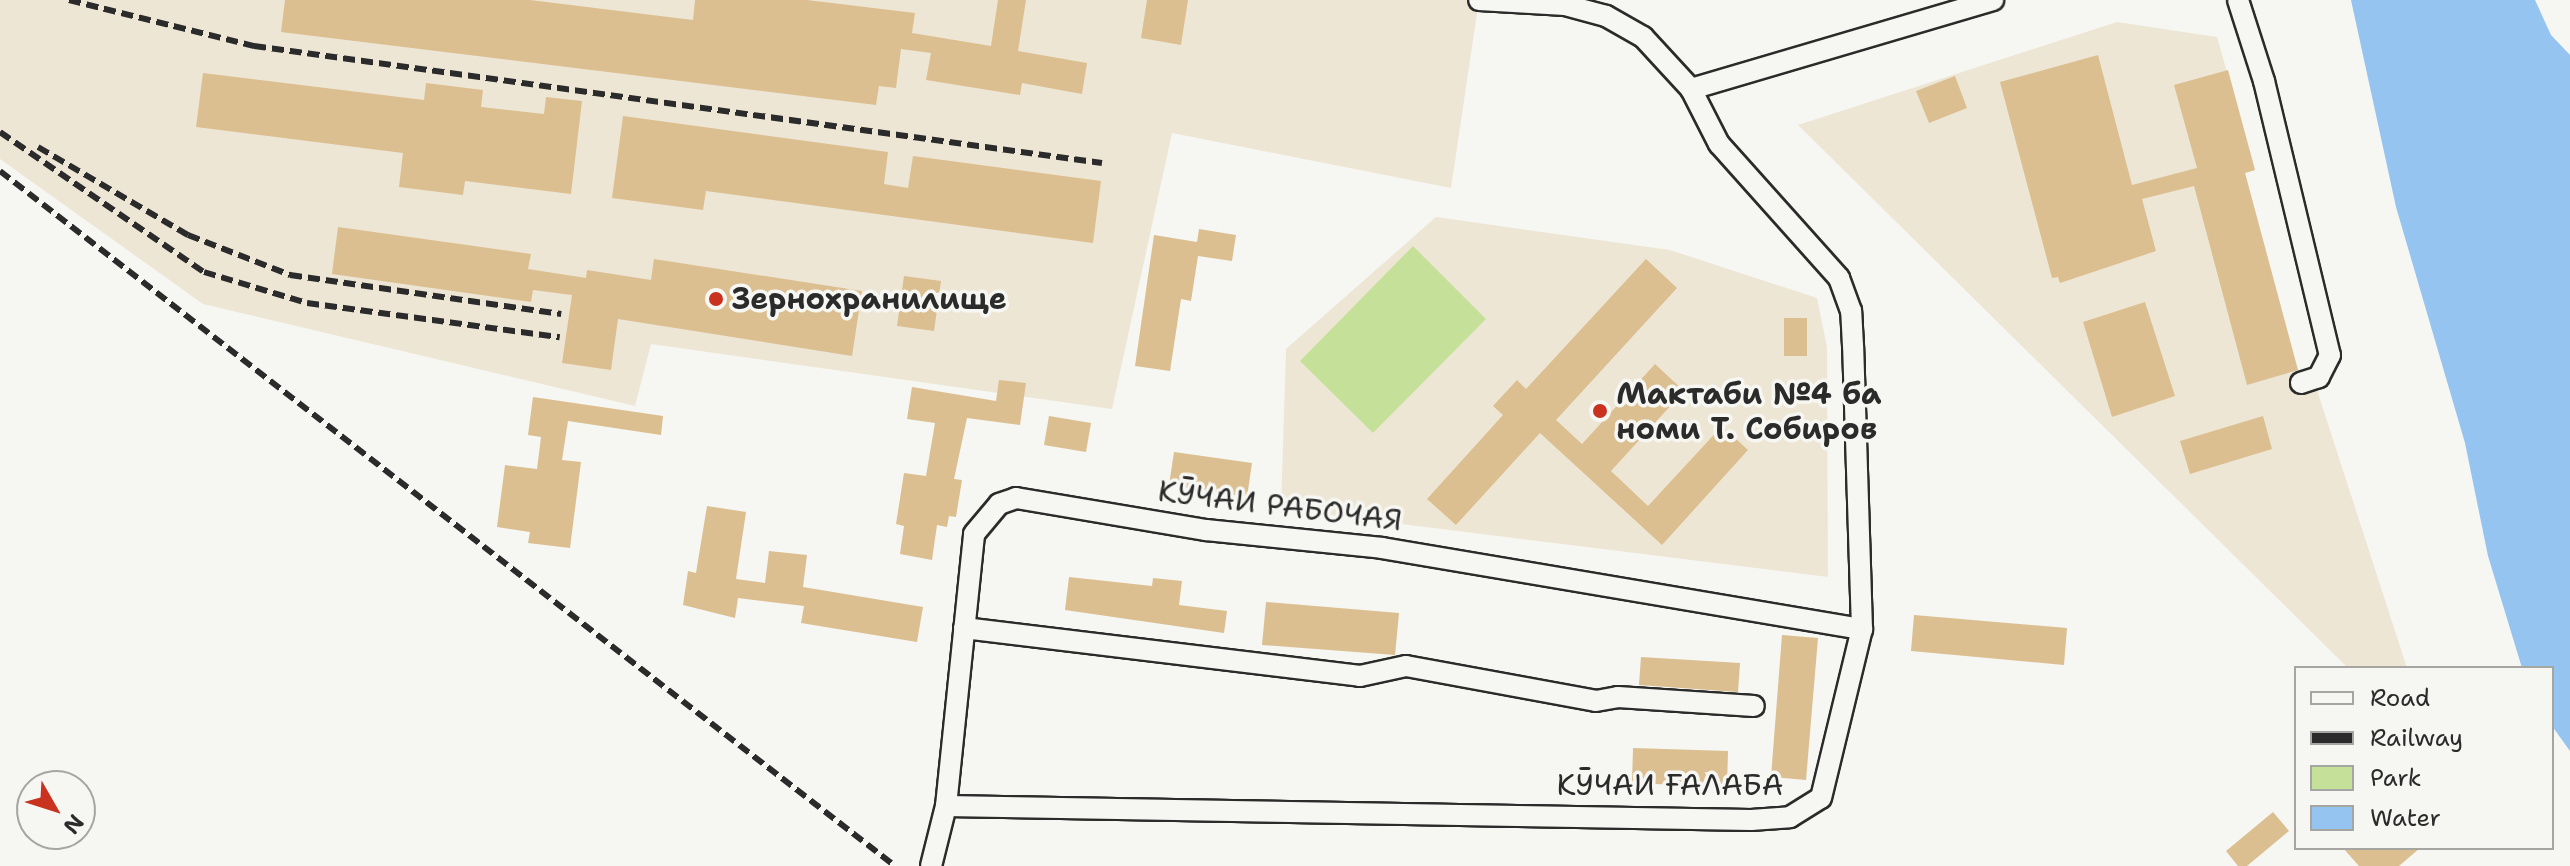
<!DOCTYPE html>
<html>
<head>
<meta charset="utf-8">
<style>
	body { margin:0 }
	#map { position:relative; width:2570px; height:866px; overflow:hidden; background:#f6f6f2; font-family:"Shantell Sans",sans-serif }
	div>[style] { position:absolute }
	.built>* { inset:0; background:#eee6d5 }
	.green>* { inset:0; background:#c5e199 }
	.water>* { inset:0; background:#95c4f0 }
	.building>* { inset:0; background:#dbbf90 }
	.roads { filter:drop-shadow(2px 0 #2b2b2b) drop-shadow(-2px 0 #2b2b2b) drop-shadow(0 2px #2b2b2b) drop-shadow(0 -2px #2b2b2b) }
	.minor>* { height:20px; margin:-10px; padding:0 10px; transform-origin:10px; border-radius:10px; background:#f6f6f2 }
	.rail>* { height:6px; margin-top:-3px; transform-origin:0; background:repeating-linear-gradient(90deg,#2b2b2b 0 12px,transparent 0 18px) }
	.dots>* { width:22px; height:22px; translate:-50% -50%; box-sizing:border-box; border:4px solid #f6f6f2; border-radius:50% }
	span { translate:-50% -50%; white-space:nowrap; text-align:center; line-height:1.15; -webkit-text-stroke:7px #f6f6f2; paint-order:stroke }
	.poi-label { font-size:30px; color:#2b2b2b; font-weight:700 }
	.left { translate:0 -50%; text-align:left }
	.street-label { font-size:30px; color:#2b2b2b }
	.legend { position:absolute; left:2294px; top:666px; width:260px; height:184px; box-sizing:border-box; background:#f6f6f2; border:2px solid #a5a5a2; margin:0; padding:10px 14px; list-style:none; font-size:24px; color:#2b2b2b }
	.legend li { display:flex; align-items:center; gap:16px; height:40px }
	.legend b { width:40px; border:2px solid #a5a5a2 }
	.north { position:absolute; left:16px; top:770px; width:80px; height:80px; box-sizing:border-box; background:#f6f6f2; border:2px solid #a5a5a2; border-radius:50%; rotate:129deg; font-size:22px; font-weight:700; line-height:32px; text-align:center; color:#2b2b2b }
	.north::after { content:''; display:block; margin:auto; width:28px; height:36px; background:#c8321e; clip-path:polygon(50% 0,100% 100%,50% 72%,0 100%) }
</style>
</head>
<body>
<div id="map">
	<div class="built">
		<div style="clip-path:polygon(0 0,1479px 0,1451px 188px,1172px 133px,1112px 409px,651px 344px,635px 406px,203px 304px,0 159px)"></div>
		<div style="clip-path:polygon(2117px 22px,2217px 37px,2255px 170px,2245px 173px,2298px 371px,2304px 392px,2317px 390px,2407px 668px,2348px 668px,1798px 125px)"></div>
		<div style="clip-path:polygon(1436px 217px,1670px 250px,1817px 298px,1827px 347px,1828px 577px,1281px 509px,1286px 349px)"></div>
	</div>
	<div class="green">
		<div style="clip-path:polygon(1413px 246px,1486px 319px,1373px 433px,1300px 361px)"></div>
	</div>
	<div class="water">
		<div style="clip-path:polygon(2351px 0,2535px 0,2551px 35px,2570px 55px,2570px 751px,2552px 726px,2552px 668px,2522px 668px,2488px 556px,2465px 443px,2396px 207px)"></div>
	</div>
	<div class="building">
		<div style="clip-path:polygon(285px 0,530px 0,693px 20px,695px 0,807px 0,915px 13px,912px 33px,991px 46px,998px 0,1026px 0,1018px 51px,1087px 63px,1082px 94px,1022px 83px,1020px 95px,926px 80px,931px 53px,901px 49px,896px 88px,879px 86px,876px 105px,281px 32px)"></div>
		<div style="clip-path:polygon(1147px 0,1188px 0,1181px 45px,1141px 38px)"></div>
		<div style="clip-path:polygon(2098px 55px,2132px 185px,2197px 168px,2174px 85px,2228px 70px,2255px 170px,2245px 173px,2298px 370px,2247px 385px,2194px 186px,2142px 199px,2156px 251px,2060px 283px,2058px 277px,2052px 278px,2000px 82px)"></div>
		<div style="clip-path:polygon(203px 73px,424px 100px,426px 83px,483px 90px,481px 107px,544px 114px,546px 97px,582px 101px,571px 194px,465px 181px,463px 195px,399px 187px,403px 153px,196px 127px)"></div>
		<div style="clip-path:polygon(1955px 76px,1967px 108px,1929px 123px,1916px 91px)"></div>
		<div style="clip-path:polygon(623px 116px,888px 152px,884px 184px,908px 188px,913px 156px,1101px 181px,1093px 243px,706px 191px,703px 210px,612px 198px)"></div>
		<div style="clip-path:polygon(338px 227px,531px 254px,528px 269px,586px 278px,587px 270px,651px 280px,654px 259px,862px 291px,852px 356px,618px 319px,611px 370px,562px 363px,572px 295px,533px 290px,531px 302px,332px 274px)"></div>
		<div style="clip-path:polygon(1199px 229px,1236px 235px,1232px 261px,1198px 256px,1191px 301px,1181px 299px,1170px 371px,1135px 366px,1154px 235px,1197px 242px)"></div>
		<div style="clip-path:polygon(1646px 259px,1677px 288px,1556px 420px,1582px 444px,1655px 364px,1684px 391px,1611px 471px,1648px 506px,1722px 426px,1748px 450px,1662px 545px,1540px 433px,1456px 525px,1427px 499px,1503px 415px,1493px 406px,1517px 380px,1526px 389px)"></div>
		<div style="clip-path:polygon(904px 276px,941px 281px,934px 331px,897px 326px)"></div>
		<div style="clip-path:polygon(2145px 302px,2175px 396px,2112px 417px,2083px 322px)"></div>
		<div style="clip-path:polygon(1784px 318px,1807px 318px,1807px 356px,1784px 356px)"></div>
		<div style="clip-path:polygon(999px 380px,1026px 383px,1020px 425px,967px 418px,954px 479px,962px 480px,956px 517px,949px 516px,947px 527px,937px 525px,932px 560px,900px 554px,904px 526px,896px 524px,904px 473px,926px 476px,935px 423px,907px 419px,912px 387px,996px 401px)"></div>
		<div style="clip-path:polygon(533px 397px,663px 416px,661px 435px,568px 421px,562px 460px,581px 462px,570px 548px,528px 543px,530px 532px,497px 527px,505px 465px,537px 469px,541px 437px,528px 435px)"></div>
		<div style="clip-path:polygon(1049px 416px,1091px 423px,1086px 452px,1044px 445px)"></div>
		<div style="clip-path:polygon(2263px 416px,2272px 449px,2190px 474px,2180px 441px)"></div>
		<div style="clip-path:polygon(1174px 452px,1252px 463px,1247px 497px,1169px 485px)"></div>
		<div style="clip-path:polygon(707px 506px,746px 512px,736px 579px,765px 583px,769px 551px,807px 555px,803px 587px,923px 607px,917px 642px,801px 623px,804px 606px,738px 598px,735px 618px,683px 605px,688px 571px,696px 573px)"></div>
		<div style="clip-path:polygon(1069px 577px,1152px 586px,1153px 578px,1182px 581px,1179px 605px,1227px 611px,1224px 633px,1065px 610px)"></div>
		<div style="clip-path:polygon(1266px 602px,1399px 613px,1395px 655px,1262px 645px)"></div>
		<div style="clip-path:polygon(1914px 615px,2067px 628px,2064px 665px,1911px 651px)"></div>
		<div style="clip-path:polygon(1782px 635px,1818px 638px,1806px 780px,1771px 777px)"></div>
		<div style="clip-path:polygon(1641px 657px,1740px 663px,1738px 692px,1639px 685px)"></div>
		<div style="clip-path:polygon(1633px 748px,1728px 751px,1727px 787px,1632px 783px)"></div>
		<div style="clip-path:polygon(2273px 812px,2289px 831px,2247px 866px,2238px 866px,2226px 851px)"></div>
		<div style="clip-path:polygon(2343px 848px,2420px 848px,2399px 866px,2359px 866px)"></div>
	</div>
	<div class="roads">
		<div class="minor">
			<div style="left:2238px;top:0;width:85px;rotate:72.2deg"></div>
			<div style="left:2264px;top:81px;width:282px;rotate:76.5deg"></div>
			<div style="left:2330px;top:355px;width:25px;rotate:117deg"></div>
			<div style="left:2319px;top:377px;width:19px;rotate:162deg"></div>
			<div style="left:1691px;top:89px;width:315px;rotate:-16.4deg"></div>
			<div style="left:964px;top:628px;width:399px;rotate:6.9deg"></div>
			<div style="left:1360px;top:676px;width:47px;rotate:-12.3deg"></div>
			<div style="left:1406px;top:666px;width:193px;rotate:10.4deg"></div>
			<div style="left:1596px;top:701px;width:22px;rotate:-10deg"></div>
			<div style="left:1618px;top:697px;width:136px;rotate:3.8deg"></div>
			<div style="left:946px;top:806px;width:273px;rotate:-84.1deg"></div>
			<div style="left:974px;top:534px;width:39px;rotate:-50deg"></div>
			<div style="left:999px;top:504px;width:18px;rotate:-19deg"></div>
			<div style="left:1016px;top:498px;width:193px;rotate:9.6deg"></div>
			<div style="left:1206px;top:530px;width:177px;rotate:5.8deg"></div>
			<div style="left:1382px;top:548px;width:487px;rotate:9.6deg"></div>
			<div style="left:931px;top:866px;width:62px;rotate:-76deg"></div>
			<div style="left:946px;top:806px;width:805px;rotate:1deg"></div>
			<div style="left:1751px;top:820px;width:39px;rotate:-4deg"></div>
			<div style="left:1790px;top:817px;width:36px;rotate:-32deg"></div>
			<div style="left:1821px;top:798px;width:174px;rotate:-76.4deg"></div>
			<div style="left:1862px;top:629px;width:283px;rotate:-91.8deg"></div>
			<div style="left:1853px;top:346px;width:35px;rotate:-93deg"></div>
			<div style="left:1851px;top:311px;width:35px;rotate:-110deg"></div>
			<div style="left:1839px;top:278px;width:180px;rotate:-131.8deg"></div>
			<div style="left:1719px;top:144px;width:62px;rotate:-117deg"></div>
			<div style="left:1691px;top:89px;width:71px;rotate:-132.7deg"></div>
			<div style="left:1643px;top:37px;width:43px;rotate:-150.4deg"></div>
			<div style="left:1606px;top:16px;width:42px;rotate:-165deg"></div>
			<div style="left:1565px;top:5px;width:86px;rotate:-176.7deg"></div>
		</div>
	</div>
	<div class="rail">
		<div style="left:69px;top:0;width:191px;rotate:14deg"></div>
		<div style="left:254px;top:46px;width:856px;rotate:7.86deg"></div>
		<div style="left:0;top:132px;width:247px;rotate:34.5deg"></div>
		<div style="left:204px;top:272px;width:108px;rotate:16.8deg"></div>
		<div style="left:307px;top:303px;width:255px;rotate:7.7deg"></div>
		<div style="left:38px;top:147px;width:174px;rotate:30.4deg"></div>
		<div style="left:188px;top:235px;width:110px;rotate:21.4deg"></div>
		<div style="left:290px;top:275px;width:274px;rotate:8.2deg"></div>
		<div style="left:0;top:171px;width:1133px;rotate:37.83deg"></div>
	</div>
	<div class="dots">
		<div style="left:716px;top:299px;background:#c8321e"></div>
		<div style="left:1600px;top:411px;background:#c8321e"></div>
	</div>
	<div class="poi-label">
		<span class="left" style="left:732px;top:299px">Зернохранилище</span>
		<span class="left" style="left:1616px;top:411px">Мактаби №4 ба<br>номи Т. Собиров</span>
	</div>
	<div class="street-label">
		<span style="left:1280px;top:506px;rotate:7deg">КӮЧАИ РАБОЧАЯ</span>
		<span style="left:1670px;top:785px">КӮЧАИ ҒАЛАБА</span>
	</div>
	<ul class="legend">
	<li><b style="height:10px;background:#f6f6f2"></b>Road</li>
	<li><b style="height:10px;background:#2b2b2b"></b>Railway</li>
	<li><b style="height:22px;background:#c5e199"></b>Park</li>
	<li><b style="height:22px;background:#95c4f0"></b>Water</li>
	</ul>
	<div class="north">N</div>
</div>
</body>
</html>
